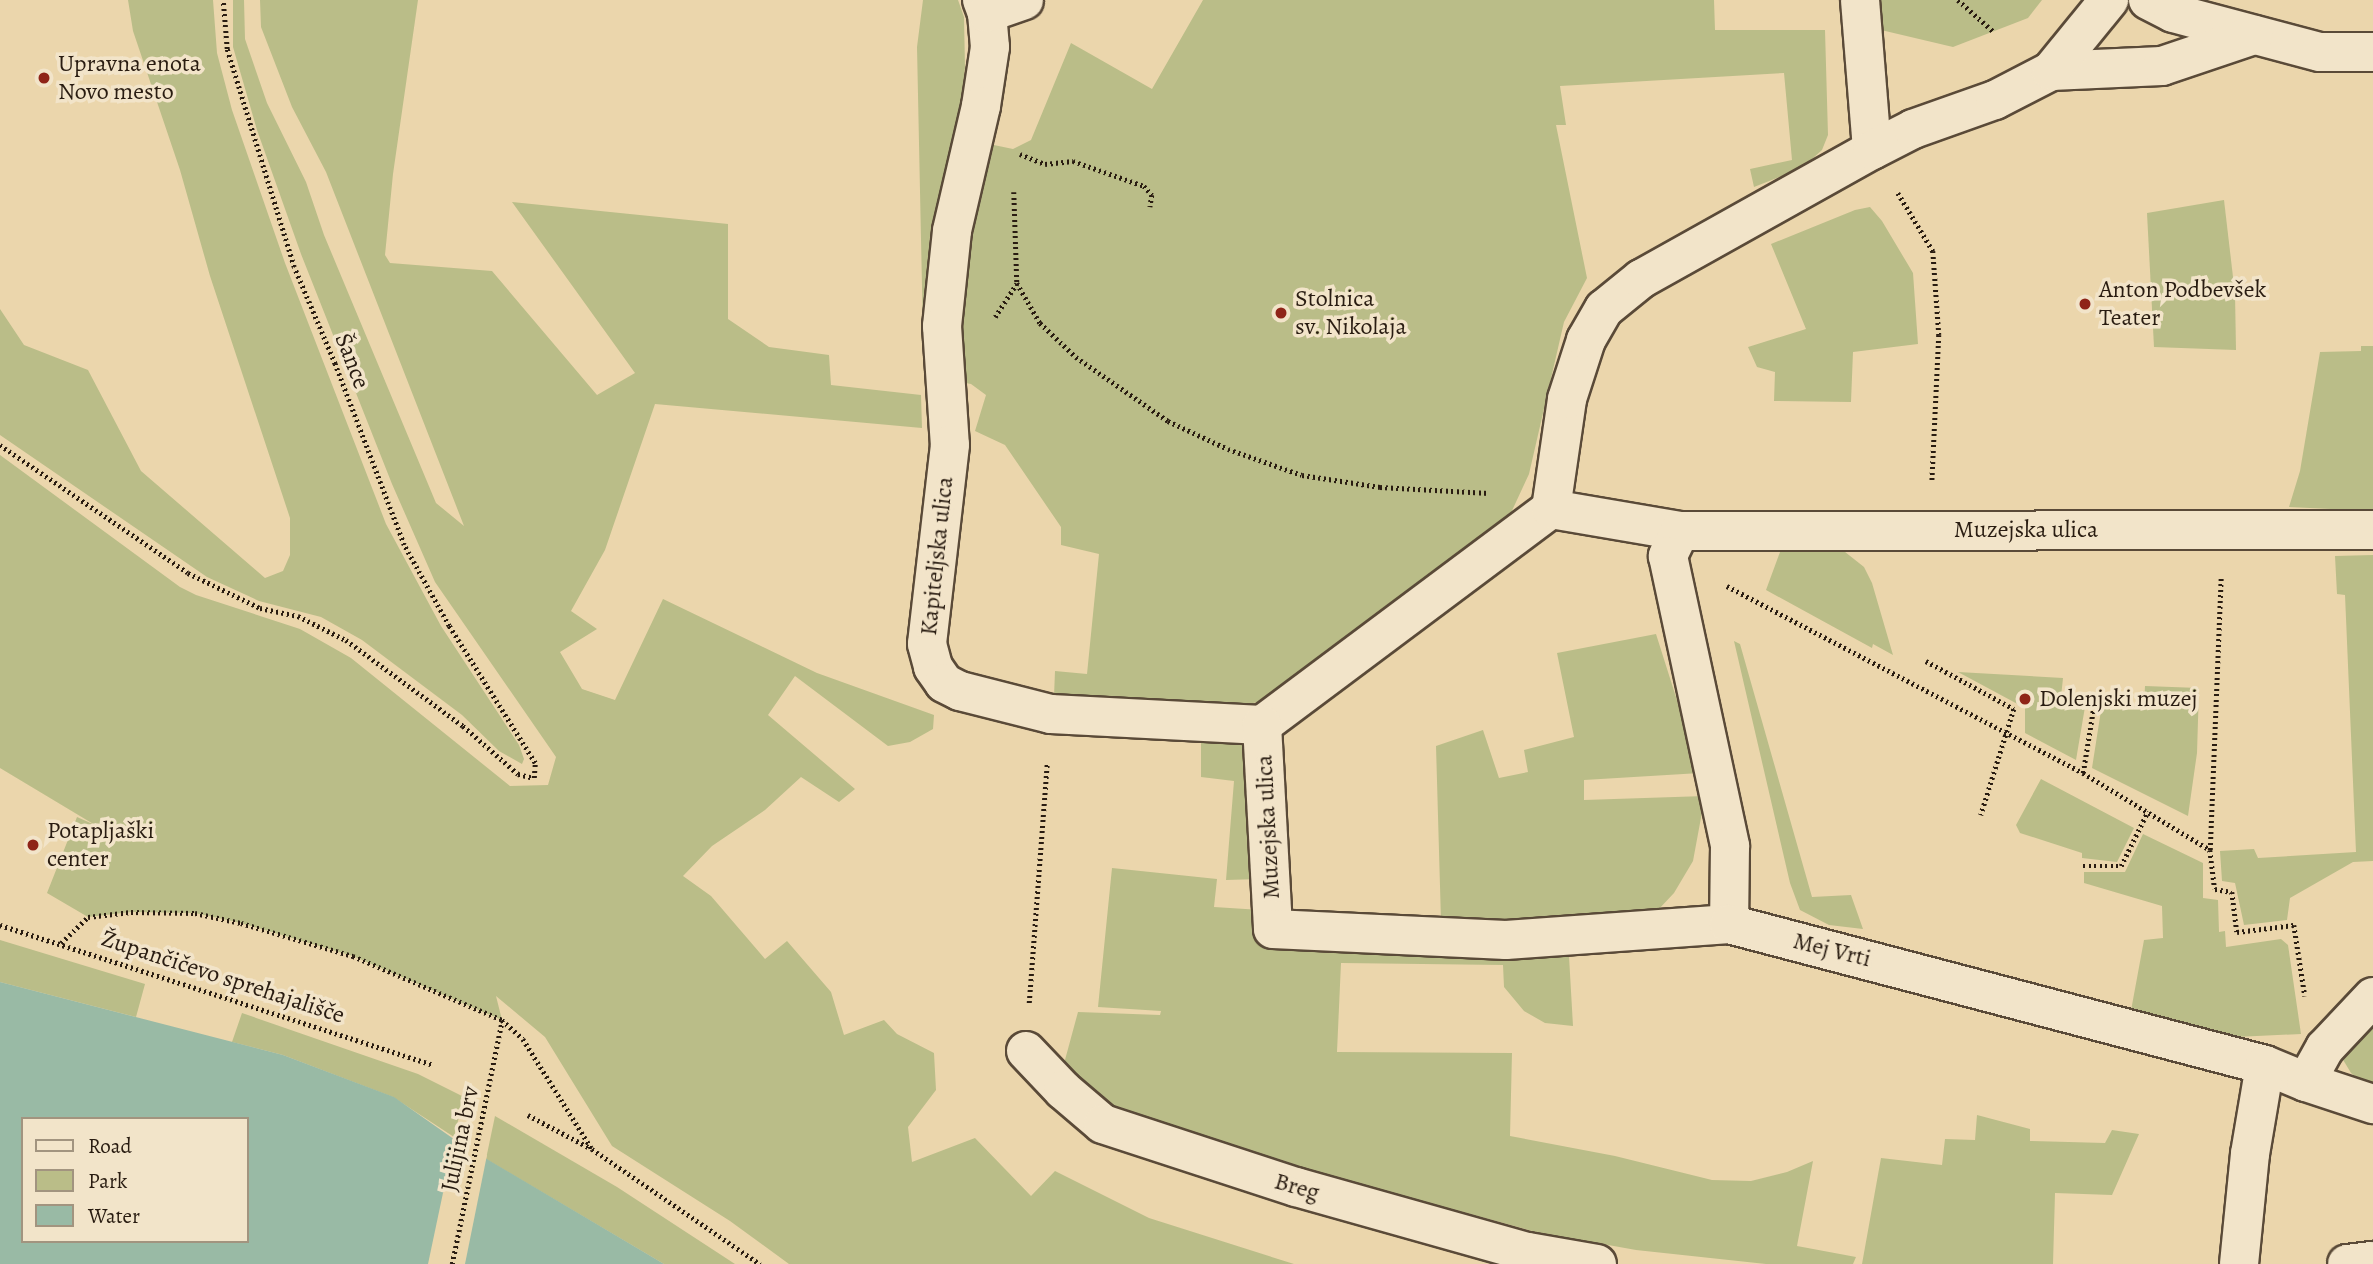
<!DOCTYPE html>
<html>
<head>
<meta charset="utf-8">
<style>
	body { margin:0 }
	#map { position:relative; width:2373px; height:1264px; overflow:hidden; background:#ebd6ac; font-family:Alegreya,serif }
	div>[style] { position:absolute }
	.green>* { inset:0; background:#babd88 }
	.water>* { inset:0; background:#99baa5 }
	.pier>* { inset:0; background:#ebd6ac }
	.path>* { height:4.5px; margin-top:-2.25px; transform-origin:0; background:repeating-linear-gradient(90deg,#291c11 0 2px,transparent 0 5.5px) }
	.roads { filter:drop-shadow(2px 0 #5a4a38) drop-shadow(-2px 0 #5a4a38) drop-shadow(0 2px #5a4a38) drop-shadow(0 -2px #5a4a38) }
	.minor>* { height:38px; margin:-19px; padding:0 19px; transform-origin:19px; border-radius:19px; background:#f2e4c9 }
	.path-bridge>* { height:4.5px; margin-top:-2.25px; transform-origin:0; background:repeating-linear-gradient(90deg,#291c11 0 2px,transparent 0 5.5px) }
	.dots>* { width:19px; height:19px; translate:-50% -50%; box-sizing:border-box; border:4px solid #f2e4c9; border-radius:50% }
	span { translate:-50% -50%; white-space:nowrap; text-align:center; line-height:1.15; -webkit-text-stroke:7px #f2e4c9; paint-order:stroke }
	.poi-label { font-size:24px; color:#291c11 }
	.left { translate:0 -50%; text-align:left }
	.street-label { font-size:24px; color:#291c11 }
	.legend { position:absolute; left:21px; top:1117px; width:228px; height:126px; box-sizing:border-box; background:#f2e4c9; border:2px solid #a2947f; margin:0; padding:9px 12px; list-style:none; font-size:21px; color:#291c11 }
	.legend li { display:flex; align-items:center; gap:14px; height:35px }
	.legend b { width:35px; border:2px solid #a2947f }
</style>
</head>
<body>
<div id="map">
	<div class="green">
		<div style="clip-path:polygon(128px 0,213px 0,217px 53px,232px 110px,285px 263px,386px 524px,441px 626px,519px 745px,524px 759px,522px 764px,499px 751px,462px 715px,362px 640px,321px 617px,259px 601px,207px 577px,0 435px,0 309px,24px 345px,88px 370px,141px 471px,265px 578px,283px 571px,290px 555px,290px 518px,210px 276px,180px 170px,133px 31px)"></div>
		<div style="clip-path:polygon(233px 0,244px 0,245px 39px,267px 103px,306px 182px,324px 235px,436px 503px,464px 526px,326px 172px,292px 107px,261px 27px,260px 0,418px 0,393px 174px,385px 255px,390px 263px,492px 271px,597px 395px,635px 373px,512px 202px,728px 224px,728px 319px,769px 347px,829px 355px,831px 385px,921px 395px,922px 428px,655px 404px,605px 550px,571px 611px,597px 629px,560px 652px,582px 689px,615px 700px,663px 599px,817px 673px,934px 715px,933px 729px,910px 742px,888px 746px,795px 676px,768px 715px,855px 789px,839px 802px,801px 777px,765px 810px,712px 846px,683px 876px,711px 896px,765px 959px,787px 941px,831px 992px,844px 1035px,884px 1020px,897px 1034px,934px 1053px,936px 1090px,908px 1127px,912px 1162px,975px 1138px,1031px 1196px,1055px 1171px,1149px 1218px,1294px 1264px,789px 1264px,730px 1221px,612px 1146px,545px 1037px,496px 996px,502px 1020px,353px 956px,241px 923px,195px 913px,131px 912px,88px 917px,47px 893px,77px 817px,95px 825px,0 768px,0 455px,180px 587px,196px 595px,300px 629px,351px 658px,510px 786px,548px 785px,556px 757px,435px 582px,392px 484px,301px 254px,257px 130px,233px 47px)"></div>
		<div style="clip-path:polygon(923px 0,958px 0,964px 17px,965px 68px,958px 128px,930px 237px,923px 335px,917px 47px)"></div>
		<div style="clip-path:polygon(1203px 0,1714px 0,1715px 30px,1825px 30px,1828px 135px,1822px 150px,1802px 168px,1754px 187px,1750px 169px,1792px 160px,1784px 73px,1560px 86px,1566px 125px,1556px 125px,1587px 278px,1564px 322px,1529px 474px,1503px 530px,1306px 677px,1259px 702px,1217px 709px,1054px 696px,1055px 671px,1087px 674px,1099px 554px,1061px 545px,1061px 527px,1005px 445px,975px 431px,986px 395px,971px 384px,960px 382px,966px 273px,989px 144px,1013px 149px,1031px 140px,1071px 43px,1152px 89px)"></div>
		<div style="clip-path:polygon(1878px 0,2042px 0,2028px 18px,1953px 47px,1881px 30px)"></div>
		<div style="clip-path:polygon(2224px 200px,2235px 294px,2236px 350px,2154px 347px,2147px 213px)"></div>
		<div style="clip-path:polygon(1870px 207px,1882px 221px,1913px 273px,1918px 344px,1853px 352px,1851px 402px,1774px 401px,1775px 372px,1757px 367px,1748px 347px,1806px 329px,1771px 244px,1855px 210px)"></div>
		<div style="clip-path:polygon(2361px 346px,2373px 346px,2373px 511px,2289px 507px,2300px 471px,2320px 352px,2361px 351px)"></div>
		<div style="clip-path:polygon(1783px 544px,1835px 544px,1864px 567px,1872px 583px,1893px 655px,1873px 644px,1872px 648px,1766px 590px)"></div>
		<div style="clip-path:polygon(2373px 555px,2373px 861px,2353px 862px,2290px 898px,2287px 920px,2244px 925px,2235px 883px,2222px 881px,2220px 851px,2254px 849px,2258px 858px,2356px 852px,2345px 595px,2337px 594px,2335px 556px)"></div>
		<div style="clip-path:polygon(1656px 634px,1700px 773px,1584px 780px,1584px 800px,1705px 796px,1693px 861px,1674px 893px,1658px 910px,1631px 924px,1441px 921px,1436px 746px,1483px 730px,1499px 778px,1528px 772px,1524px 750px,1574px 737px,1557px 653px)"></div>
		<div style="clip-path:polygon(1734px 641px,1740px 644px,1812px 897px,1851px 895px,1863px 929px,1829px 925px,1800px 910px,1790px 883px)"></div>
		<div style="clip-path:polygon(1958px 672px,2063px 678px,2061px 697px,2086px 701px,2076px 760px,2025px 733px,2025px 708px)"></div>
		<div style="clip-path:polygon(2145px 686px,2199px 688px,2197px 753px,2188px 816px,2092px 768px,2102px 704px,2144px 706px)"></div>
		<div style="clip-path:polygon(1201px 741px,1248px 744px,1259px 879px,1226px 880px,1234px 781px,1201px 777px)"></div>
		<div style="clip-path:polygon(2041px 779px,2134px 828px,2117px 862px,2082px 858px,2082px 853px,2020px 833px,2016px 825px)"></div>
		<div style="clip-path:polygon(2143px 834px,2203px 863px,2203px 898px,2218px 900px,2219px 932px,2225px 931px,2226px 947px,2281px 939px,2288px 945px,2301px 1034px,2236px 1037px,2130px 1016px,2144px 940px,2163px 938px,2162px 906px,2084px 883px,2084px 872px,2125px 872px)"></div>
		<div style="clip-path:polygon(1112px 868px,1217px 879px,1214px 907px,1261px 910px,1561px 951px,1569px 956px,1573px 1026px,1545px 1023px,1524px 1011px,1504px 987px,1503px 965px,1341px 963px,1337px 1052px,1512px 1053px,1510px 1136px,1615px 1156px,1712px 1180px,1751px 1181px,1787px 1172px,1813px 1161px,1797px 1246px,1856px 1257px,1853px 1264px,1766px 1264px,1636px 1250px,1536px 1232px,1302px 1168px,1104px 1103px,1062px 1071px,1078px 1012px,1160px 1015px,1161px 1011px,1098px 1007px)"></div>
		<div style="clip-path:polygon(0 940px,145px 984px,136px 1017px,0 982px)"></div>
		<div style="clip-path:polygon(242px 1013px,418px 1074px,464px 1097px,454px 1137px,393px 1097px,283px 1055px,232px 1042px)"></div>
		<div style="clip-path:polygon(2373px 1019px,2373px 1091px,2351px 1073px,2339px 1053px)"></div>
		<div style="clip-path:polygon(1977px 1115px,2030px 1129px,2030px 1141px,2105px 1143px,2112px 1130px,2139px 1134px,2112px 1195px,2055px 1193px,2053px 1264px,1862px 1264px,1881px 1158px,1942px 1165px,1945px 1139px,1975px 1140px)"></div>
		<div style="clip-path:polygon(495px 1116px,617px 1187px,735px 1264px,664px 1264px,486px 1159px)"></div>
	</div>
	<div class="water">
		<div style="clip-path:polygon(evenodd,0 982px,283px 1055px,394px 1097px,458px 1142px,664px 1264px,0 1264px,0 982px,23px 1119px,247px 1119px,247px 1241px,23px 1241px,23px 1119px)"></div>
	</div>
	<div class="pier">
		<div style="clip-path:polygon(455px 1136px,487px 1155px,465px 1264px,428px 1264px)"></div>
	</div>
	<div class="path">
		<div style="left:1958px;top:0;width:47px;rotate:41.5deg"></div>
		<div style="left:1020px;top:154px;width:27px;rotate:22deg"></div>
		<div style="left:1045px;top:164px;width:28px;rotate:-6deg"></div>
		<div style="left:1073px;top:161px;width:75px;rotate:19.4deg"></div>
		<div style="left:1144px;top:186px;width:12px;rotate:48deg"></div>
		<div style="left:1152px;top:195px;width:12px;rotate:99deg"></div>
		<div style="left:1014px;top:192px;width:91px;rotate:88.1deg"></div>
		<div style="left:1017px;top:283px;width:46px;rotate:60.1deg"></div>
		<div style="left:1040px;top:323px;width:50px;rotate:43.4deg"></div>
		<div style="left:1076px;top:357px;width:112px;rotate:34.8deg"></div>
		<div style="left:1168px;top:421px;width:66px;rotate:25deg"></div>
		<div style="left:1228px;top:449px;width:78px;rotate:19.4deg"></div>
		<div style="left:1302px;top:475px;width:79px;rotate:8.7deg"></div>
		<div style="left:1380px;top:487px;width:109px;rotate:3.2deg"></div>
		<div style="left:1898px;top:193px;width:68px;rotate:58.9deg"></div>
		<div style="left:1933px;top:251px;width:84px;rotate:85.9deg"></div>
		<div style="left:1939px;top:335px;width:147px;rotate:92.7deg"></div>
		<div style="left:995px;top:317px;width:40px;rotate:-57.1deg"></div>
		<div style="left:0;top:445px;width:227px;rotate:34.2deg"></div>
		<div style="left:188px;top:573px;width:80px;rotate:25.9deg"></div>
		<div style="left:260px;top:608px;width:39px;rotate:12deg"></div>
		<div style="left:298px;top:616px;width:54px;rotate:26.6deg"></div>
		<div style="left:346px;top:640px;width:145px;rotate:36.3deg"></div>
		<div style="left:463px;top:726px;width:73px;rotate:41.1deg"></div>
		<div style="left:518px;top:774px;width:16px;rotate:14deg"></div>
		<div style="left:534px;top:778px;width:15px;rotate:-86deg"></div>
		<div style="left:535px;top:763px;width:162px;rotate:-122.1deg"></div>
		<div style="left:449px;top:626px;width:93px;rotate:-119.1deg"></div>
		<div style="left:404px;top:545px;width:194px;rotate:-110.9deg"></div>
		<div style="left:335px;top:364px;width:105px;rotate:-112.9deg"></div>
		<div style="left:294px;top:267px;width:228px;rotate:-107.1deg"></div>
		<div style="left:227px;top:49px;width:49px;rotate:-94.7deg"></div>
		<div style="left:1727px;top:586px;width:402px;rotate:27.7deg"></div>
		<div style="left:2083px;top:773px;width:149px;rotate:31.2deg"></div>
		<div style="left:2210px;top:850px;width:39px;rotate:83deg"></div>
		<div style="left:2215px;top:889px;width:17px;rotate:10deg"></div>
		<div style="left:2232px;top:892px;width:40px;rotate:82.9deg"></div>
		<div style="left:2237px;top:932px;width:57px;rotate:-7deg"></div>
		<div style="left:2294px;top:925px;width:72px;rotate:81.2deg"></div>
		<div style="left:1926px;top:661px;width:100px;rotate:28.6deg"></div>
		<div style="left:2014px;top:709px;width:111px;rotate:107.3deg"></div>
		<div style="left:2083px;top:773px;width:82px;rotate:-80.9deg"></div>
		<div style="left:2210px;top:850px;width:272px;rotate:-87.7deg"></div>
		<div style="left:2083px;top:866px;width:38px"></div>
		<div style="left:2121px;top:866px;width:61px;rotate:-63.9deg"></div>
		<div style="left:0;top:925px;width:456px;rotate:17.9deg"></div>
		<div style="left:61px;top:943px;width:37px;rotate:-44deg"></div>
		<div style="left:88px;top:917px;width:43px;rotate:-6.6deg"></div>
		<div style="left:131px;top:912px;width:64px;rotate:0.9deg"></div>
		<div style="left:195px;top:913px;width:47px;rotate:12.3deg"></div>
		<div style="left:241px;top:923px;width:117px;rotate:16.4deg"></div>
		<div style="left:353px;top:956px;width:162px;rotate:23.2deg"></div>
		<div style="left:502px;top:1020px;width:28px;rotate:42deg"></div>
		<div style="left:523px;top:1039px;width:130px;rotate:57.9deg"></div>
		<div style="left:1029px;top:1003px;width:240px;rotate:-85.7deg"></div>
		<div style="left:528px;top:1115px;width:72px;rotate:28deg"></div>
		<div style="left:592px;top:1149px;width:204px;rotate:34.4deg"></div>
	</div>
	<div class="roads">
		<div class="minor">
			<div style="left:982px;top:0;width:14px;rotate:69deg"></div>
			<div style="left:987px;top:13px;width:34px;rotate:85deg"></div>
			<div style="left:990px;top:47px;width:60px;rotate:98.7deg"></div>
			<div style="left:981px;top:106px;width:128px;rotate:103.1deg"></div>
			<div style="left:952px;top:231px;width:96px;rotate:96deg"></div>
			<div style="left:942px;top:326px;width:119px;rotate:86.2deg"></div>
			<div style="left:950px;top:445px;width:200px;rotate:96.6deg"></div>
			<div style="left:927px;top:644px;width:24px;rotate:75deg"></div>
			<div style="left:933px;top:667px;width:19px;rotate:55deg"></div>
			<div style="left:944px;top:683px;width:18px;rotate:27deg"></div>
			<div style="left:960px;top:691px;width:94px;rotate:14.2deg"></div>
			<div style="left:1051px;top:714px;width:211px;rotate:3deg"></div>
			<div style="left:1262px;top:725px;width:361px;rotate:-36.8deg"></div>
			<div style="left:1860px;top:0;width:150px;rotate:85.4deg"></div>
			<div style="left:2148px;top:0;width:28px;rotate:27deg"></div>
			<div style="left:2173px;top:13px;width:152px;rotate:14.9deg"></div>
			<div style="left:2320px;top:52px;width:53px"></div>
			<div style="left:987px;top:13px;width:39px;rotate:-19deg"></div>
			<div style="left:2051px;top:71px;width:111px;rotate:-2.6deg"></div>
			<div style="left:2162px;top:66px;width:97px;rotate:-18.6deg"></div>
			<div style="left:1551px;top:509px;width:131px;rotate:9.7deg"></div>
			<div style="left:1680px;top:531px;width:693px;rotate:-0.08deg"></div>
			<div style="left:1551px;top:509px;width:111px;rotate:-81.7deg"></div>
			<div style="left:1567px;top:399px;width:62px;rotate:-72.1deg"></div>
			<div style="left:1586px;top:340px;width:36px;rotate:-60deg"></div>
			<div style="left:1604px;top:309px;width:48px;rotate:-39deg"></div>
			<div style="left:1641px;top:279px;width:265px;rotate:-29.2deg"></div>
			<div style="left:1872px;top:150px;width:46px;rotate:-27.1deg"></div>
			<div style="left:1913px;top:129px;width:87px;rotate:-19.5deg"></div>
			<div style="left:1995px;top:100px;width:63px;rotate:-27.4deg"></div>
			<div style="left:2051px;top:71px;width:92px;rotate:-50.8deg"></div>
			<div style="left:1680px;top:531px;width:28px;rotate:116deg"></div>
			<div style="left:1668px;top:556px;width:297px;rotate:77.9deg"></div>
			<div style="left:1730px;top:846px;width:78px;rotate:90.7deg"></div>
			<div style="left:1262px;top:725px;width:204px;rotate:86.9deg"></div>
			<div style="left:1273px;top:929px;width:233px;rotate:2.7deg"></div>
			<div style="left:1506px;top:940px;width:224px;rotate:-4.1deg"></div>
			<div style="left:1729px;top:924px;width:554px;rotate:14.74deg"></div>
			<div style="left:2265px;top:1065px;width:44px;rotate:22.5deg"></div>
			<div style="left:2306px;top:1082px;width:71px;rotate:18.2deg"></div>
			<div style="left:1026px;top:1051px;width:54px;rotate:46.5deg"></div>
			<div style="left:1063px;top:1090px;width:52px;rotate:40.4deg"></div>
			<div style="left:1103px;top:1124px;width:203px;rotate:18.1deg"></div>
			<div style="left:1296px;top:1187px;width:241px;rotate:15.7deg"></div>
			<div style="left:1528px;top:1252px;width:70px;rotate:9.9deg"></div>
			<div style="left:2306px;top:1082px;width:39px;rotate:-61deg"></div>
			<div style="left:2325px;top:1048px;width:70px;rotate:-46.7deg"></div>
			<div style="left:2239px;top:1264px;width:111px;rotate:-84.3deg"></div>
			<div style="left:2250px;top:1154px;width:90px;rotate:-80.4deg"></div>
			<div style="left:2347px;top:1264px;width:26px;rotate:-7deg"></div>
		</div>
	</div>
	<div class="path-bridge">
		<div style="left:452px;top:1264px;width:249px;rotate:-78.4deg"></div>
	</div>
	<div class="dots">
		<div style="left:44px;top:78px;background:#8f2418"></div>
		<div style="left:2085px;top:304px;background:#8f2418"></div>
		<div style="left:1281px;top:313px;background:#8f2418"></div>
		<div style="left:2025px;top:699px;background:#8f2418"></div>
		<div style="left:33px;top:845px;background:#8f2418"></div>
	</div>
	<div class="poi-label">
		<span class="left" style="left:58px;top:78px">Upravna enota<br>Novo mesto</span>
		<span class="left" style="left:2099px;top:304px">Anton Podbevšek<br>Teater</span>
		<span class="left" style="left:1295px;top:313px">Stolnica<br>sv. Nikolaja</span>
		<span class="left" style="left:2039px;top:699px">Dolenjski muzej</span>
		<span class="left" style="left:47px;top:845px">Potapljaški<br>center</span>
	</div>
	<div class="street-label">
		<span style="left:352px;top:361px;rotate:69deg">Šance</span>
		<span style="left:2026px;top:530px">Muzejska ulica</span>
		<span style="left:937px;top:556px;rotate:-84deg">Kapiteljska ulica</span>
		<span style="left:1268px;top:827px;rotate:-93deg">Muzejska ulica</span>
		<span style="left:1832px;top:950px;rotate:14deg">Mej Vrti</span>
		<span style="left:223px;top:977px;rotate:18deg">Župančičevo sprehajališče</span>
		<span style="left:460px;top:1139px;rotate:-78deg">Julijina brv</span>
		<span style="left:1297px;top:1187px;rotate:16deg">Breg</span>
	</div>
	<ul class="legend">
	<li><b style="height:9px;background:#f2e4c9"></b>Road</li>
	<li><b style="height:19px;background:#babd88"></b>Park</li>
	<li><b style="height:19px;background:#99baa5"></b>Water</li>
	</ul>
</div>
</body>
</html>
